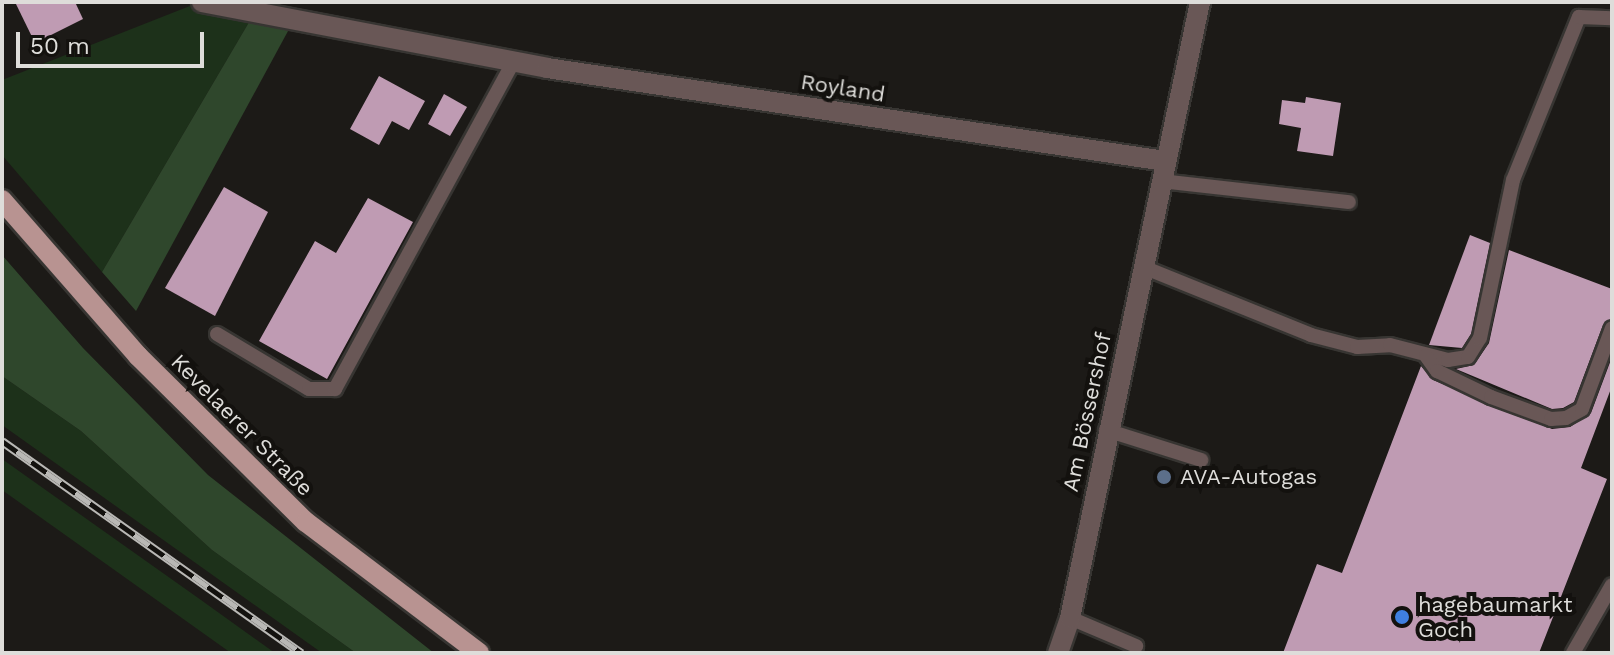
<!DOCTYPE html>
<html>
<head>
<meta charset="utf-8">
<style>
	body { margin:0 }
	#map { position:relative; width:1614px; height:655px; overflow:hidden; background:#1c1a17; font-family:"Work Sans",sans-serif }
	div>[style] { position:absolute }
	.green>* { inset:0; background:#1d311a }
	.forest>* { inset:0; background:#2f472c }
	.building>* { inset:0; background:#bf9bb3 }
	.roads { filter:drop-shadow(2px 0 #373532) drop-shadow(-2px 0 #373532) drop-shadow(0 2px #373532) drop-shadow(0 -2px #373532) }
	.lane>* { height:14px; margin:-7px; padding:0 7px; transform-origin:7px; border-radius:7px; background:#695756 }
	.street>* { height:20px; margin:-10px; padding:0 10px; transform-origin:10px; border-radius:10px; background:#695756 }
	.primary>* { height:20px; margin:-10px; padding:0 10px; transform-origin:10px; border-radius:10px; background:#b89391 }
	.rail>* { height:9px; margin-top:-4.5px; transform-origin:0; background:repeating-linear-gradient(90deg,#13110e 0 18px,#b9b8b5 0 36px); box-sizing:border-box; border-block:2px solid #b9b8b5 }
	.dots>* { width:22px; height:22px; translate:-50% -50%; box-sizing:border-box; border:4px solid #13110e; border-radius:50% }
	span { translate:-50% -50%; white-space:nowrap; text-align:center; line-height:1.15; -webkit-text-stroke:8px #13110e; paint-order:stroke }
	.street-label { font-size:22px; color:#deddda }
	.poi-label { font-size:22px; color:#deddda }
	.left { translate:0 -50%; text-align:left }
	.frame { position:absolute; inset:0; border:4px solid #deddda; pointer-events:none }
	.scale { position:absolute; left:16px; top:32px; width:188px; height:36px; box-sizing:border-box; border:4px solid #deddda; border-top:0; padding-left:10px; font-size:24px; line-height:28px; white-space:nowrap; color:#deddda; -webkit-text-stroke:6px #13110e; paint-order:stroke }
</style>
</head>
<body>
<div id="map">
	<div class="green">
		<div style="clip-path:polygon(200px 2px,255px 12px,102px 272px,2px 155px,2px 80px)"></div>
		<div style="clip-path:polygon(2px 376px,81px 431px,212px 550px,356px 653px,322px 653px,2px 425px)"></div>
		<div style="clip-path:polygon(2px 459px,201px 600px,275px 653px,231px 653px,92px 554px,2px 490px)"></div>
	</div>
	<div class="forest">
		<div style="clip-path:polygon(255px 12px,294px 20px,136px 311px,102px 272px)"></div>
		<div style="clip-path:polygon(2px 255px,83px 348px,208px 475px,434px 653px,356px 653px,212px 550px,81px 431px,2px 376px)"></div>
	</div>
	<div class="building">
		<div style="clip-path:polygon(15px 2px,75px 2px,83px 19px,35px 43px)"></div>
		<div style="clip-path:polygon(379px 76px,425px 101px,409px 130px,392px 121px,379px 145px,350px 129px)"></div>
		<div style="clip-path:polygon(444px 94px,467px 107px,450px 136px,428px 124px)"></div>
		<div style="clip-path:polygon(1306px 97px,1341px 103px,1333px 156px,1297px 151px,1301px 128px,1279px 124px,1282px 100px,1305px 103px)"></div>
		<div style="clip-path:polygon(224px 187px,268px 212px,215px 316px,165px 288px)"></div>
		<div style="clip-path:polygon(368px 198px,413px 222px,327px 379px,259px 341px,315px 241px,336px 253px)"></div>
		<div style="clip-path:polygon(1470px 235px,1490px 243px,1471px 334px,1462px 348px,1429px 345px)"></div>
		<div style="clip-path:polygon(1509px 250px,1612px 289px,1612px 318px,1603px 325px,1574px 402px,1563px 408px,1552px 409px,1456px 369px,1474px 365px,1489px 343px)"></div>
		<div style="clip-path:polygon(1612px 357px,1612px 386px,1581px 468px,1607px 479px,1539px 653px,1283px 653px,1317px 564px,1342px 573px,1421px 366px,1433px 380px,1552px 429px,1570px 427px,1591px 413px)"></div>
	</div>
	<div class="roads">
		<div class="lane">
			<div style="left:1161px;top:181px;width:189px;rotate:6.4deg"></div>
			<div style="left:1143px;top:267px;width:181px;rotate:22deg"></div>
			<div style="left:1311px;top:335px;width:48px;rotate:14.6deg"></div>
			<div style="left:1357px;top:347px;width:33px;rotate:-3deg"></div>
			<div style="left:1390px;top:345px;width:60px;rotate:14.5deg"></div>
			<div style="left:1448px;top:360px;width:20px;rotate:-9deg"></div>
			<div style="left:1468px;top:357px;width:22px;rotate:-58deg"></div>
			<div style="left:1480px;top:338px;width:161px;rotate:-78.2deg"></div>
			<div style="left:1513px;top:180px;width:176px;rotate:-68deg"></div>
			<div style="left:1579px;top:17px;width:33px;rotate:2deg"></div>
			<div style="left:217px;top:334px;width:107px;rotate:30.9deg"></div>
			<div style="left:309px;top:389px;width:26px"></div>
			<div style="left:335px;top:389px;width:374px;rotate:-61.4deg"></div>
			<div style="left:1426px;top:356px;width:19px;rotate:54deg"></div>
			<div style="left:1437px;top:371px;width:60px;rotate:25.7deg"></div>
			<div style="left:1491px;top:397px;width:64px;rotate:20.1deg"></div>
			<div style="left:1551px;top:419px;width:15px;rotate:-4deg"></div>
			<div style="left:1566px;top:418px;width:18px;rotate:-29deg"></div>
			<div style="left:1582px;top:409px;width:86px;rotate:-69.7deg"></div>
			<div style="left:1106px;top:430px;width:100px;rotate:17.5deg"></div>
			<div style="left:1070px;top:618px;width:72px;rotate:23deg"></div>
			<div style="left:1573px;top:653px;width:78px;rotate:-60.2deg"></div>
		</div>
		<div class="street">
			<div style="left:202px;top:2px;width:351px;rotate:10.8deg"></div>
			<div style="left:547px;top:68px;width:625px;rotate:8.56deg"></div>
			<div style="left:1058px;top:653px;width:37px;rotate:-71deg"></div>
			<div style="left:1070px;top:618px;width:630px;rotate:-78.08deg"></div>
		</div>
		<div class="primary">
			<div style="left:2px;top:200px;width:207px;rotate:48.9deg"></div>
			<div style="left:138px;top:356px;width:236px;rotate:44.7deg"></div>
			<div style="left:306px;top:522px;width:217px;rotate:37.1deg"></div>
		</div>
	</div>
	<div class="rail">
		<div style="left:2px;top:441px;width:367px;rotate:35.3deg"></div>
	</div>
	<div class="dots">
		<div style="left:1164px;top:477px;background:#5c6f8a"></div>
		<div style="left:1402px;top:617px;background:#3f7fe0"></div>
	</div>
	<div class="street-label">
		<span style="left:843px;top:88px;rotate:9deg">Royland</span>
		<span style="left:1087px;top:412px;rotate:-78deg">Am Bössershof</span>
		<span style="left:242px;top:425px;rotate:45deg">Kevelaerer Straße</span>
	</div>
	<div class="poi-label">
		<span class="left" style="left:1180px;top:477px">AVA-Autogas</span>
		<span class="left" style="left:1418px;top:617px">hagebaumarkt<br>Goch</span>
	</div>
	<div class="frame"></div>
	<div class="scale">50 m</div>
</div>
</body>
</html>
